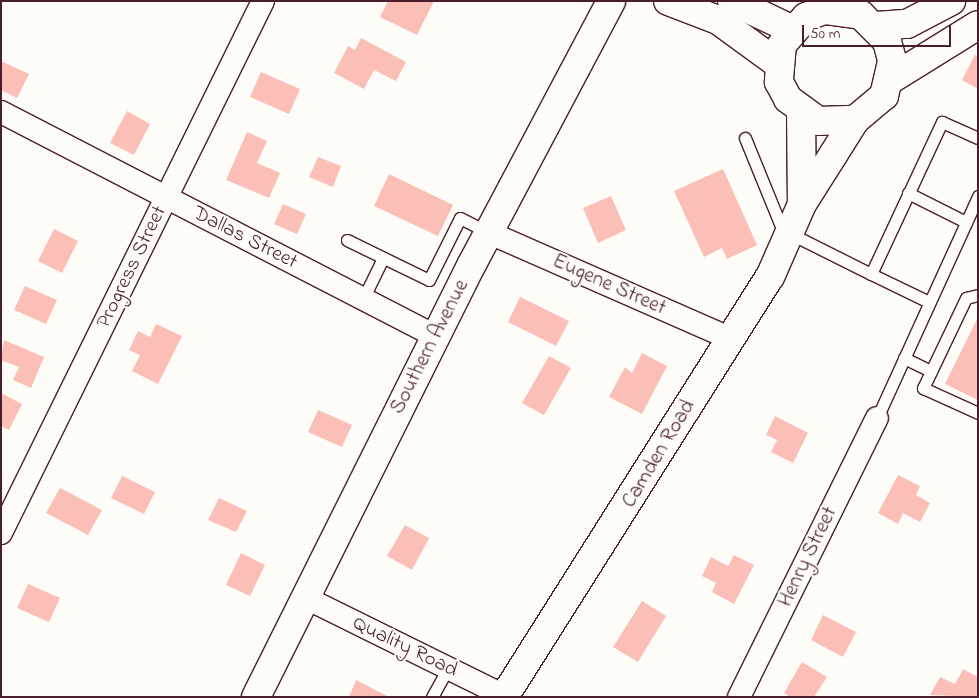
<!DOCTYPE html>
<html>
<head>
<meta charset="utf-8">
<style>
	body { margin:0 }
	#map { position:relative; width:979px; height:698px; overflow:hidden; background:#fdfcf7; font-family:"Indie Flower",sans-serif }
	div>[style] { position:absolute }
	.building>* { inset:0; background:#fbbfb8 }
	.roads { filter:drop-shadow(1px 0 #4a1f2b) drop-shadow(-1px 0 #4a1f2b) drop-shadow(0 1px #4a1f2b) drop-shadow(0 -1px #4a1f2b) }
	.lane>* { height:11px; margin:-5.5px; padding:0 5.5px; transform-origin:5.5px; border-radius:5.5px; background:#fdfcf7 }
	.street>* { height:22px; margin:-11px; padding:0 11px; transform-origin:11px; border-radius:11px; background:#fdfcf7 }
	.secondary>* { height:28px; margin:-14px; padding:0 14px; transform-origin:14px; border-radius:14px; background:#fdfcf7 }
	span { translate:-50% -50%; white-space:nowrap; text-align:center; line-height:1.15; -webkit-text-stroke:4px #fdfcf7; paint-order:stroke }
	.street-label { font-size:21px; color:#4a1f2b }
	.frame { position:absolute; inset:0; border:2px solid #4a1f2b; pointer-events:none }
	.scale { position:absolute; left:802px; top:25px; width:149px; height:22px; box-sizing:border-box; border:2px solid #4a1f2b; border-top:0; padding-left:6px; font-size:15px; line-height:18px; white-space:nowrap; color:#4a1f2b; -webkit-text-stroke:4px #fdfcf7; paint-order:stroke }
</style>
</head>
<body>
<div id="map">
	<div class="building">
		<div style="clip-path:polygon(388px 1px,434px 1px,417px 35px,380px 17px)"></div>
		<div style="clip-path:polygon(361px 38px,406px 62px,396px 81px,374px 70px,364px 89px,334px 73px,348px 46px,355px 50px)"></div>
		<div style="clip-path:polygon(975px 55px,978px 56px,978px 89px,962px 80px)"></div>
		<div style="clip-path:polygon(1px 61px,29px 74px,17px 98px,1px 90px)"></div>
		<div style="clip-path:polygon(261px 72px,300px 89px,289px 114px,250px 97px)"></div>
		<div style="clip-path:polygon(127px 111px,150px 124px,134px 155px,110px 143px)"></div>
		<div style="clip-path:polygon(247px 132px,267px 141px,257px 163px,280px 173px,269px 198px,226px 180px)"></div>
		<div style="clip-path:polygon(318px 157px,341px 166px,333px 187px,309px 177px)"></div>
		<div style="clip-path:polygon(723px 169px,757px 245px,727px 259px,722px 248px,704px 257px,674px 191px)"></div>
		<div style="clip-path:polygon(389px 174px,453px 205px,438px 236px,374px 206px)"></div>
		<div style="clip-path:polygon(611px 196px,626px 230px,598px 243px,583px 208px)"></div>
		<div style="clip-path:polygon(283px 204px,306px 214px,297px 234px,274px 224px)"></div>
		<div style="clip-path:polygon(54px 229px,78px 241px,62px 273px,38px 261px)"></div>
		<div style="clip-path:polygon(25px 286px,57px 300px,46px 324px,14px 310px)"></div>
		<div style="clip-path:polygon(520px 297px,569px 321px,556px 346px,508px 322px)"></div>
		<div style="clip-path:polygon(978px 317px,978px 400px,945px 384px)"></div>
		<div style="clip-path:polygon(156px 324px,182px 336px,158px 384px,132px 371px,140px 355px,129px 350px,138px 331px,150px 337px)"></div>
		<div style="clip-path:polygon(4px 340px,44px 357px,31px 388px,13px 380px,19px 367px,1px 360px)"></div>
		<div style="clip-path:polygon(642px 353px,667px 366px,642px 414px,609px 397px,625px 367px,632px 373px)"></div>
		<div style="clip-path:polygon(549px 356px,571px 368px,544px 415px,522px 403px)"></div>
		<div style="clip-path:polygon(1px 393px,22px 404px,9px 430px,1px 426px)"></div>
		<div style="clip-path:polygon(318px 410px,352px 425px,342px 447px,308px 432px)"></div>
		<div style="clip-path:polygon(775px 416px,808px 433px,793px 463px,771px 452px,777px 440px,766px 435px)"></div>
		<div style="clip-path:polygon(898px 475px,920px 486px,916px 495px,930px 503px,920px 522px,903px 513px,898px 524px,878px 513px)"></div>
		<div style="clip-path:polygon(122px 476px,155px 492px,144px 514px,111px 498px)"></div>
		<div style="clip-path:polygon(60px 488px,102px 510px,88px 535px,46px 513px)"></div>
		<div style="clip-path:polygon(219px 498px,247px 511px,236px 532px,208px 520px)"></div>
		<div style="clip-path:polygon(405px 525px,429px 538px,412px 570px,387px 556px)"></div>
		<div style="clip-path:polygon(241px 553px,265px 565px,250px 596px,226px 585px)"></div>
		<div style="clip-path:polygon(734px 555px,754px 565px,734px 604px,712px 592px,716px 583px,702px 576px,711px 557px,728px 566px)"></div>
		<div style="clip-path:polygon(28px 584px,60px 598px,49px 622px,17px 608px)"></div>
		<div style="clip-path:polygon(642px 601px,666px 616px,638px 662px,613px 647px)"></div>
		<div style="clip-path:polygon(823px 615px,856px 632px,843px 657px,811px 640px)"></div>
		<div style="clip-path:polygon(802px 662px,827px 677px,814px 697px,790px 697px,784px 693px)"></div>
		<div style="clip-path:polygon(963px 669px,978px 677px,978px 697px,930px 695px,940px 677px,955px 684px)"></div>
		<div style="clip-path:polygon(356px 680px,389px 697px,349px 697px)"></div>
	</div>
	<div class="roads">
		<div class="lane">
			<div style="left:745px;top:138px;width:106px;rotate:67.8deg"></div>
			<div style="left:908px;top:193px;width:65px;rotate:26.6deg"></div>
			<div style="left:789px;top:233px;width:92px;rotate:26.6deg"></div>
			<div style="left:347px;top:240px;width:91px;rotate:26deg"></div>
			<div style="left:429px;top:280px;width:69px;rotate:-63.4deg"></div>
			<div style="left:460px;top:218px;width:34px;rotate:27deg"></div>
			<div style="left:978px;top:295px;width:12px;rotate:166deg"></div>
			<div style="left:966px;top:298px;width:100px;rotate:115.5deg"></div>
			<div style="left:923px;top:388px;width:60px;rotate:24.4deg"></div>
			<div style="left:363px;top:299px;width:46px;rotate:-64deg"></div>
			<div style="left:929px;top:302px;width:64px;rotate:-154.2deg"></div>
			<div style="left:871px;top:274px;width:168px;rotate:-65deg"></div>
			<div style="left:942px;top:122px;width:39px;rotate:24deg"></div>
			<div style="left:904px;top:358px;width:30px;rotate:26deg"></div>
			<div style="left:877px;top:418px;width:244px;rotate:-65.5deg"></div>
			<div style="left:432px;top:697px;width:33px;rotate:-61deg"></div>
		</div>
		<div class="street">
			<div style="left:1px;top:112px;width:488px;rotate:27.3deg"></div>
			<div style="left:490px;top:233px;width:261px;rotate:23.7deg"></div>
			<div style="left:1px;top:533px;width:593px;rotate:-63.78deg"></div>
			<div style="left:304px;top:597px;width:225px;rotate:26.3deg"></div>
			<div style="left:739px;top:697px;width:311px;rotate:-63.7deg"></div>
		</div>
		<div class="secondary">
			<div style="left:668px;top:1px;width:53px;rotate:20.8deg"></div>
			<div style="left:718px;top:20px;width:73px;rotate:36.1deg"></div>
			<div style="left:732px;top:1px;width:65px;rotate:25.4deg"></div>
			<div style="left:876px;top:26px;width:31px;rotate:-4deg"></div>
			<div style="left:907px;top:24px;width:50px;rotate:-27.6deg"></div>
			<div style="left:891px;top:79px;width:102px;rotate:-31.8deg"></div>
			<div style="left:801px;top:112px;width:91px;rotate:89.4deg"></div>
			<div style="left:256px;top:697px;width:484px;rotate:-63.5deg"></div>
			<div style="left:472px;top:264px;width:297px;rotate:-62.1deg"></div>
			<div style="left:504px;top:697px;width:497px;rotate:-57.7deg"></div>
			<div style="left:770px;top:277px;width:80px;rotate:-66.3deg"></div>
			<div style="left:802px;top:204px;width:58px;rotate:-57.7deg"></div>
			<div style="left:833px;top:155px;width:41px;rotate:-57.8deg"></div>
			<div style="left:855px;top:120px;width:38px;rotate:-40deg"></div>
			<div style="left:884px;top:96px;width:37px;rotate:-77deg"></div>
			<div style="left:892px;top:60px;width:20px;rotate:-105deg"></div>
			<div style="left:887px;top:41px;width:37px;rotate:-135deg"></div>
			<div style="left:861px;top:15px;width:37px;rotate:-172deg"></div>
			<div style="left:824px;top:10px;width:19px;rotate:159deg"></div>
			<div style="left:806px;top:17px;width:37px;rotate:131deg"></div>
			<div style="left:782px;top:45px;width:37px;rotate:95deg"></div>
			<div style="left:779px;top:82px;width:19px;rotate:62deg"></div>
			<div style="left:788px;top:99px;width:37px;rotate:36deg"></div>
			<div style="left:818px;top:121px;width:37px;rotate:-2deg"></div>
		</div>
	</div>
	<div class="street-label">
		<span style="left:245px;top:238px;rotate:27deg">Dallas Street</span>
		<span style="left:132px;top:267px;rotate:-64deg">Progress Street</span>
		<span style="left:609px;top:285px;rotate:24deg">Eugene Street</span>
		<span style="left:430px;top:347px;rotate:-63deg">Southern Avenue</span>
		<span style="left:659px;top:454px;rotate:-59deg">Camden Road</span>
		<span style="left:808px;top:557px;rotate:-64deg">Henry Street</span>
		<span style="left:405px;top:647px;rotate:26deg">Quality Road</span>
	</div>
	<div class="frame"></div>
	<div class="scale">50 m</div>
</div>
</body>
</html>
